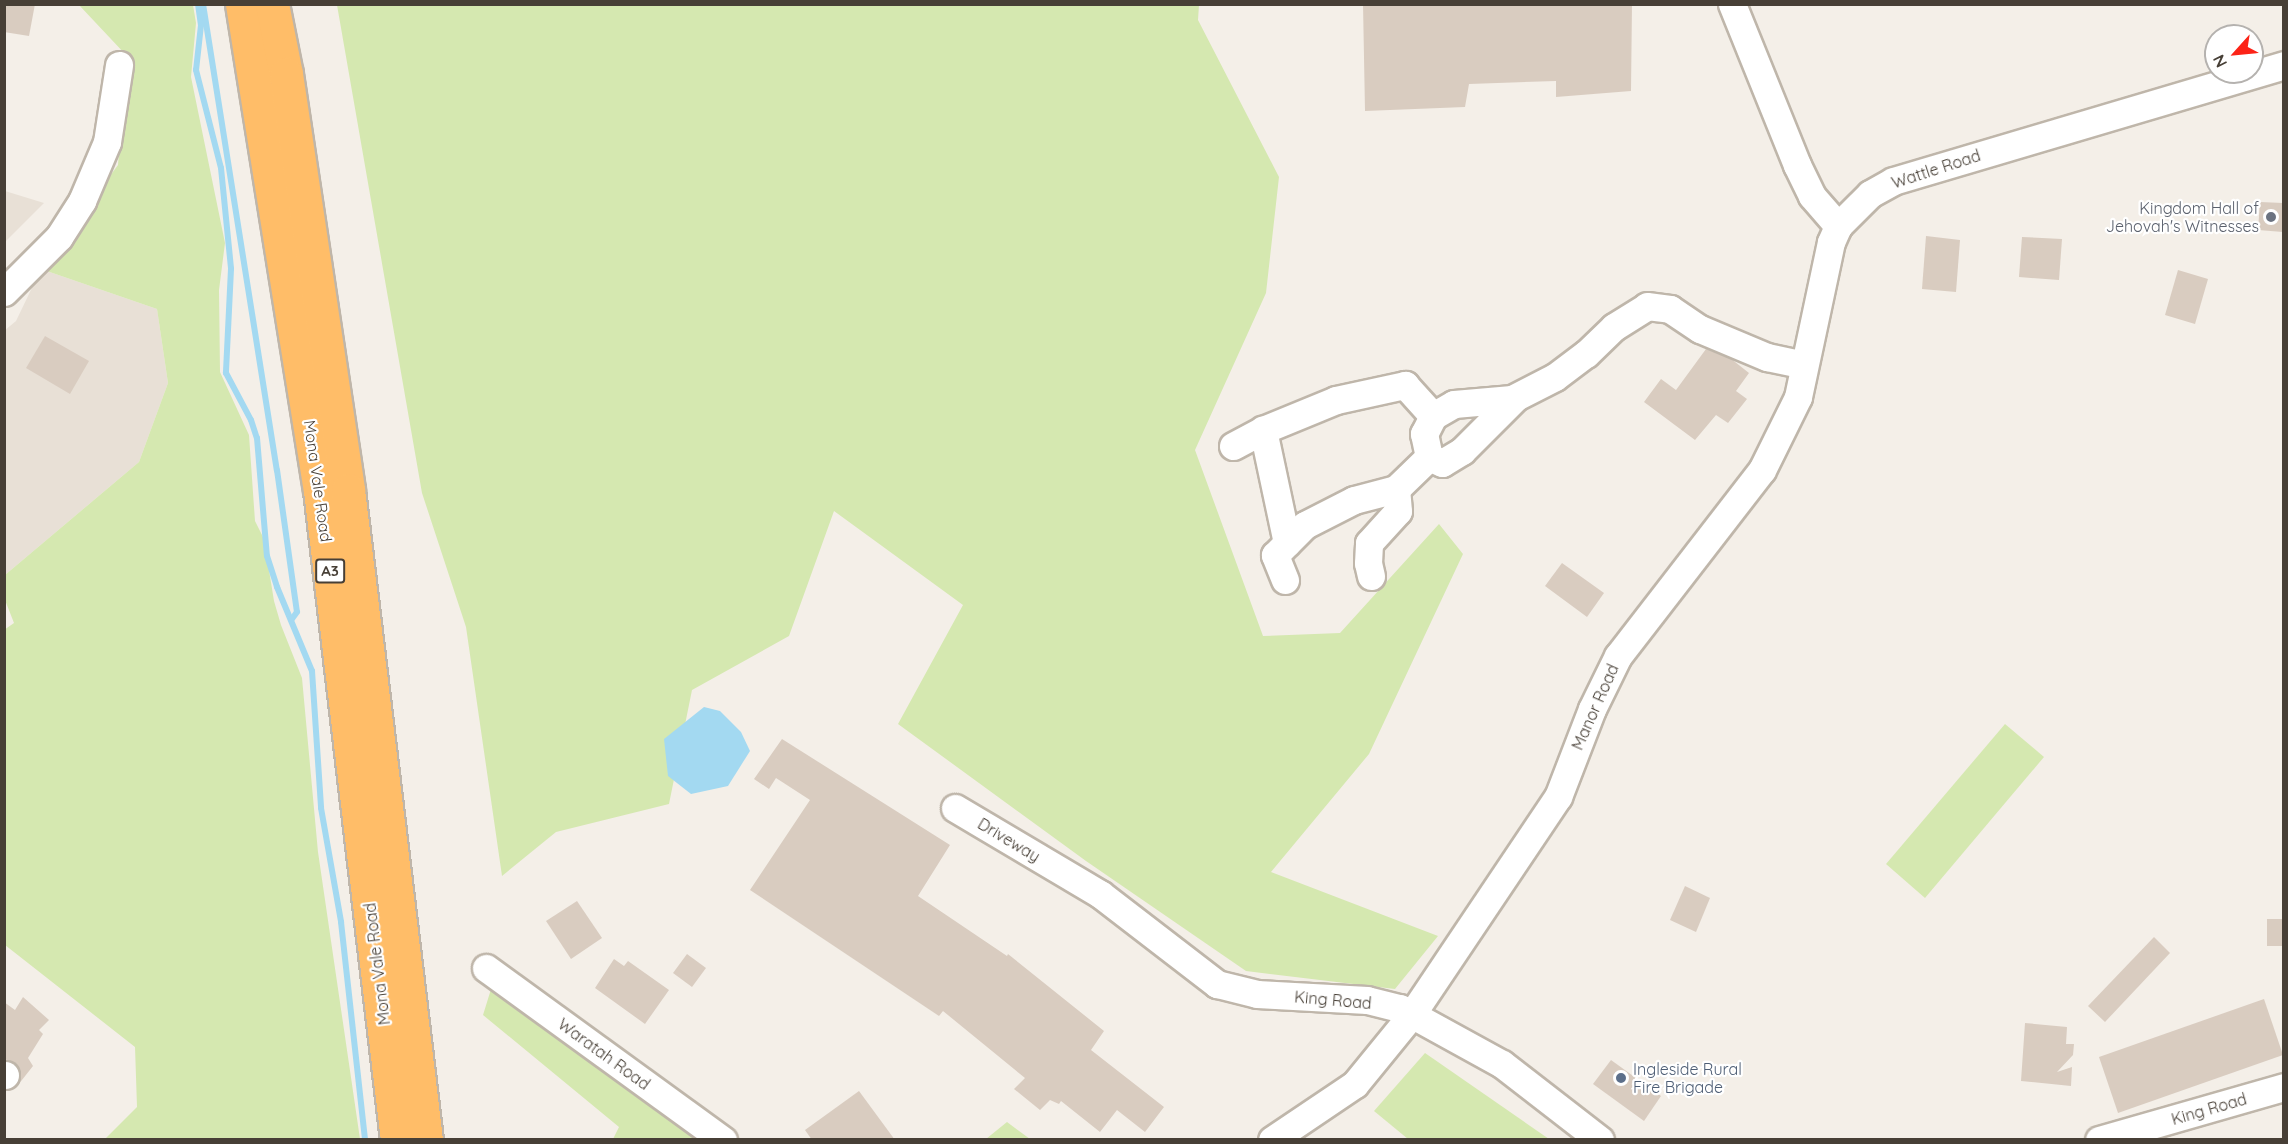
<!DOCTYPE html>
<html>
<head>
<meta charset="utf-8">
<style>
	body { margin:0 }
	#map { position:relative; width:2288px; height:1144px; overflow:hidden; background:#f4efe8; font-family:Quicksand,sans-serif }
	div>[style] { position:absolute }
	.residential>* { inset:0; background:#e8e0d6 }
	.green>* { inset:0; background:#d5e8b0 }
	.water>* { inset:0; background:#a3d9f1 }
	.stream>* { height:6px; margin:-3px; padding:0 3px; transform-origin:3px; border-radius:3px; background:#a3d9f1 }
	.building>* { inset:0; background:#d9ccc0 }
	.roads { filter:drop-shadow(2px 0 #bfb6aa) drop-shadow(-2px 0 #bfb6aa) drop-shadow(0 2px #bfb6aa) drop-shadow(0 -2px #bfb6aa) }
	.minor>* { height:27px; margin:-13.5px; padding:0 13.5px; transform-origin:13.5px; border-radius:13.5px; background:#fff }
	.highway>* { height:33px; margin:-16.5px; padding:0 16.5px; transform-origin:16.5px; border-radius:16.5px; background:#ffbd68 }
	.dots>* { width:16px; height:16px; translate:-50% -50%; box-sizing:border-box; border:3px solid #fff; border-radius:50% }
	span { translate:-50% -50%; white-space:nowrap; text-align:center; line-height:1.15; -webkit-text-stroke:4.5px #fff; paint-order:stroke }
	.shield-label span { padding:2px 4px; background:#fff; border:2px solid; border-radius:4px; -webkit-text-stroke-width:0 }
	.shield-label { font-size:15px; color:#473f36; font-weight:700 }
	.street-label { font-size:16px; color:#473f36 }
	.worship-label { font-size:16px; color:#5b616d }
	.right { translate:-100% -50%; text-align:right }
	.service-label { font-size:16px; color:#4e5e75 }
	.left { translate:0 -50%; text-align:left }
	.frame { position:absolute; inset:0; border:6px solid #473f36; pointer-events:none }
	.north { position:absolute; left:2204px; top:24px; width:60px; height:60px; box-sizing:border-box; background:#fff; border:2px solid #b5b2af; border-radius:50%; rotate:243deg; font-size:16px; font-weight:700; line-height:24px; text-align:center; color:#473f36 }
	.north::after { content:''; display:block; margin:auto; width:21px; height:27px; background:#fc2317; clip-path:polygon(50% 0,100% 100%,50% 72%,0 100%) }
</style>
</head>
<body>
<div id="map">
	<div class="residential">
		<div style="clip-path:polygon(5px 191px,44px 203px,5px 242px,4px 191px)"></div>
		<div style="clip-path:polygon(41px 269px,157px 309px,168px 383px,139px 462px,5px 575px,4px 331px,16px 321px)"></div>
	</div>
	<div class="green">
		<div style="clip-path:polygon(79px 5px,193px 5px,196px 23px,191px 77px,225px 243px,219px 290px,220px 372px,249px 435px,255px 521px,264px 539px,274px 601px,281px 625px,302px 678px,318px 852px,360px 1139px,105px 1139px,137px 1107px,135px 1047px,5px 945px,4px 630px,14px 623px,5px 600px,5px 575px,139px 462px,168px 383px,157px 309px,41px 269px,118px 165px,126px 55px)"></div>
		<div style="clip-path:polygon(337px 5px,1199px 5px,1198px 20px,1279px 177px,1266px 293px,1195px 450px,1263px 636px,1340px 633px,1439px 524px,1463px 554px,1369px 754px,1271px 872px,1438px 936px,1395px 989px,1246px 971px,1086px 861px,898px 724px,963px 605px,834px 511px,789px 636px,692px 690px,669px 804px,556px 832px,502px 876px,466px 627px,422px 493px)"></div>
		<div style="clip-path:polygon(2005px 724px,2044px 757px,1925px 898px,1886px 864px)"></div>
		<div style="clip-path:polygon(492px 986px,695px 1139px,613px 1139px,619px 1127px,483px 1015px)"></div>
		<div style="clip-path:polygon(1425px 1053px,1549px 1139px,1408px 1139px,1374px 1111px)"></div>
		<div style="clip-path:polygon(1007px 1122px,1030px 1139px,986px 1139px)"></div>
	</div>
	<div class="water">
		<div style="clip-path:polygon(704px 707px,720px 711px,741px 732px,750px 751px,728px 786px,691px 794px,668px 776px,664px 739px)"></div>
	</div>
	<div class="stream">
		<div style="left:198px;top:4px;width:21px;rotate:82deg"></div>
		<div style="left:201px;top:25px;width:45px;rotate:96.3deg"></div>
		<div style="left:196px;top:70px;width:101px;rotate:75.7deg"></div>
		<div style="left:221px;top:168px;width:101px;rotate:84.3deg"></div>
		<div style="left:231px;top:269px;width:104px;rotate:92.8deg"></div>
		<div style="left:226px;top:373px;width:53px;rotate:62deg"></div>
		<div style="left:251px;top:420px;width:19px;rotate:72deg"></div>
		<div style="left:257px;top:438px;width:118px;rotate:85.2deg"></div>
		<div style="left:267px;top:556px;width:33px;rotate:72deg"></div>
		<div style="left:277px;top:587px;width:91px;rotate:67.4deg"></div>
		<div style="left:312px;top:671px;width:137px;rotate:86.2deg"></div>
		<div style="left:321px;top:808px;width:116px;rotate:80deg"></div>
		<div style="left:341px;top:922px;width:219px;rotate:83.7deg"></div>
		<div style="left:203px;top:4px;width:472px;rotate:81deg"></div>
		<div style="left:277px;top:470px;width:143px;rotate:82deg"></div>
		<div style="left:297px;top:612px;width:9px;rotate:126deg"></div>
	</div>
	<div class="building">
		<div style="clip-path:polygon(4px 4px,35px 4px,29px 36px,4px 32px)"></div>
		<div style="clip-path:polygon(1363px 4px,1632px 4px,1631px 91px,1556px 97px,1556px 81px,1469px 84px,1465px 107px,1365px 111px)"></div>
		<div style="clip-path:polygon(2260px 202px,2283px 203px,2283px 232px,2258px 230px)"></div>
		<div style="clip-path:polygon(1926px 236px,1960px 240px,1956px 292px,1922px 289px)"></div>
		<div style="clip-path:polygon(2022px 237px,2062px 239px,2059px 280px,2019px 277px)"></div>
		<div style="clip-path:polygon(2178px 270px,2208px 279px,2195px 324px,2165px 315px)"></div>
		<div style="clip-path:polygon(45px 336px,89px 361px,70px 394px,26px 368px)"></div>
		<div style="clip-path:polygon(1706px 349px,1730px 358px,1749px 373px,1736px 391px,1747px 399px,1728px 423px,1716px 415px,1695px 440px,1644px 402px,1661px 379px,1676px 390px)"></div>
		<div style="clip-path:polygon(1562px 563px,1604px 593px,1587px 617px,1545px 586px)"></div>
		<div style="clip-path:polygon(782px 739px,950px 845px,918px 896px,1007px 956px,1008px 954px,1104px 1031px,1091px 1050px,1164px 1107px,1145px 1132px,1117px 1110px,1100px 1132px,1061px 1101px,1059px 1104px,1050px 1100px,1040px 1110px,1014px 1089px,1025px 1078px,943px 1011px,939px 1016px,750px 890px,810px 800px,776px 778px,769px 789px,754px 779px)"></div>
		<div style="clip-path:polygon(1685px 886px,1710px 898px,1696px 932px,1670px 920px)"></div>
		<div style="clip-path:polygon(577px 901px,602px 938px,571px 959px,546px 921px)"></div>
		<div style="clip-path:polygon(2267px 919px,2283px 919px,2283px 946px,2267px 946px)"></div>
		<div style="clip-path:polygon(2154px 937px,2170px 953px,2105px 1022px,2088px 1006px)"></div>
		<div style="clip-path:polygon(687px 954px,706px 968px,692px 987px,673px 973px)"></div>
		<div style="clip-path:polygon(614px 959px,624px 966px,628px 961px,669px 990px,645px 1024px,595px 988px)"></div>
		<div style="clip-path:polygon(23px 997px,49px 1020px,39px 1030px,43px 1034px,28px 1058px,33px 1066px,18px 1085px,21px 1076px,19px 1068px,13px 1062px,4px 1059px,4px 1002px,15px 1010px)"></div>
		<div style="clip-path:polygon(2264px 999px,2283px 1055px,2118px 1113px,2099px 1057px)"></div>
		<div style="clip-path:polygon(2025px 1023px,2067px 1027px,2066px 1044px,2074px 1044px,2073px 1055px,2057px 1072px,2072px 1067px,2071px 1086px,2021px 1081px)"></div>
		<div style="clip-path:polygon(1611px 1060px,1661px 1096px,1644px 1121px,1593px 1084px)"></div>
		<div style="clip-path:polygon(859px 1091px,895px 1140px,812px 1140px,805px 1130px)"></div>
	</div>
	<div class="roads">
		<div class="minor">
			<div style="left:1732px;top:4px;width:174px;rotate:68deg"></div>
			<div style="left:1797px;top:165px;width:34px;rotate:64deg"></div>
			<div style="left:1812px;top:196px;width:40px;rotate:49deg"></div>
			<div style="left:4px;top:292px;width:78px;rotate:-45deg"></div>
			<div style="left:59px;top:237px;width:43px;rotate:-57.4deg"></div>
			<div style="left:82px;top:201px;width:64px;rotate:-67deg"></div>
			<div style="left:107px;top:142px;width:78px;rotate:-81.1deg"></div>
			<div style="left:1515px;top:398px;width:75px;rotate:135deg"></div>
			<div style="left:1462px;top:451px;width:23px;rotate:149deg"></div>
			<div style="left:1442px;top:463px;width:14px;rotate:-155deg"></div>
			<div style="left:1429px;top:457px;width:24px;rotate:-102deg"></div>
			<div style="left:1424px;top:434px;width:20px;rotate:-63deg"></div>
			<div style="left:1433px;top:416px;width:24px;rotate:-30deg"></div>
			<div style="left:1454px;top:404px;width:58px;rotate:-4.9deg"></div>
			<div style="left:1512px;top:399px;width:48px;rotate:-27.1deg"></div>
			<div style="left:1555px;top:377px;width:39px;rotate:-37deg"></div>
			<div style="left:1586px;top:354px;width:39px;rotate:-44deg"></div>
			<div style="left:1614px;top:327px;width:39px;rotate:-32deg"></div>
			<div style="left:1647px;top:306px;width:23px;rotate:7deg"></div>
			<div style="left:1670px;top:309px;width:36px;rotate:34deg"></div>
			<div style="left:1700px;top:329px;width:73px;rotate:22.7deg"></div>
			<div style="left:1767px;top:357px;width:38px;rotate:12deg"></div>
			<div style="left:1233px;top:446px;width:34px;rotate:-28deg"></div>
			<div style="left:1287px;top:543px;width:116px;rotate:-102deg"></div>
			<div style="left:1263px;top:430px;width:79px;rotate:-22.3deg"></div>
			<div style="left:1336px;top:400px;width:71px;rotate:-12.3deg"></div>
			<div style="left:1405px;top:385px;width:42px;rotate:47.9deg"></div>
			<div style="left:1371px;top:576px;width:13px;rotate:-103deg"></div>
			<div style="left:1368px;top:563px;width:20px;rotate:-87deg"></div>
			<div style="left:1369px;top:543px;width:43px;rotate:-47.8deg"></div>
			<div style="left:1398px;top:511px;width:22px;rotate:-95deg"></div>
			<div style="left:1396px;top:489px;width:46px;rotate:-44.1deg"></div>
			<div style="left:1285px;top:580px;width:27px;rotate:-112deg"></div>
			<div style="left:1275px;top:555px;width:42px;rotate:-45deg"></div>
			<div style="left:1305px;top:525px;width:55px;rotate:-27deg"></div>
			<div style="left:1354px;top:500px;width:43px;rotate:-14.7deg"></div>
			<div style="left:955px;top:808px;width:169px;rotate:30.7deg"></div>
			<div style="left:1100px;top:894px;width:148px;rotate:37.6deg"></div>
			<div style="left:1217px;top:984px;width:41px;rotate:14deg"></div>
			<div style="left:1257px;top:994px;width:110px;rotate:3.1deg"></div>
			<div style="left:1367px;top:1000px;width:34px;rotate:14deg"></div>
			<div style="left:1400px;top:1008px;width:116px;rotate:28.8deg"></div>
			<div style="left:1502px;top:1064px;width:124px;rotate:37.8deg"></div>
			<div style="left:486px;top:968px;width:293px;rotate:36deg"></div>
			<div style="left:4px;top:1075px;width:1px"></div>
			<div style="left:1272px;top:1140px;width:100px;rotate:-34deg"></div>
			<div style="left:1355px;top:1084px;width:90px;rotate:-50.8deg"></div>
			<div style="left:1412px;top:1014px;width:262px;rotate:-56.1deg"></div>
			<div style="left:1558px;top:797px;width:94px;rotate:-68.9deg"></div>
			<div style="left:1592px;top:709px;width:59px;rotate:-63.9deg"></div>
			<div style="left:1618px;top:656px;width:235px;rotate:-52.3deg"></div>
			<div style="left:1762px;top:470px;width:81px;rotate:-63.7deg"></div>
			<div style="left:1798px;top:397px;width:158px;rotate:-78deg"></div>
			<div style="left:1831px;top:242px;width:17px;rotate:-66deg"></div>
			<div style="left:1838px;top:226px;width:45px;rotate:-45deg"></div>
			<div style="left:1870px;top:194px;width:26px;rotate:-29deg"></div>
			<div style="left:1893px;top:181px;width:408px;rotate:-16.5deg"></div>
			<div style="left:2099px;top:1140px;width:192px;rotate:-16deg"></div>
		</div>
		<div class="highway">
			<div style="left:242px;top:4px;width:492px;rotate:80.9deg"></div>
			<div style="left:320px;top:490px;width:655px;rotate:83.24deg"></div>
			<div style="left:272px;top:4px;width:71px;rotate:78.7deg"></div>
			<div style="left:286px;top:74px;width:421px;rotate:81.5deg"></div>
			<div style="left:348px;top:490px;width:655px;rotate:83.16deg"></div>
		</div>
	</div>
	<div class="dots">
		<div style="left:2271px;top:217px;background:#6b7280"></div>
		<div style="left:1621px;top:1078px;background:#5c6f8a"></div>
	</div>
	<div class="shield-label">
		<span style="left:330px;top:571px">A3</span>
	</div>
	<div class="street-label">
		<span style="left:1936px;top:169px;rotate:-18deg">Wattle Road</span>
		<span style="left:318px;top:481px;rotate:82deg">Mona Vale Road</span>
		<span style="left:1595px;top:707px;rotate:-66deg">Manor Road</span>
		<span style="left:1009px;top:840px;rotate:31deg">Driveway</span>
		<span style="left:377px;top:964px;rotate:-97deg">Mona Vale Road</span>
		<span style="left:1333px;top:1000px;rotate:5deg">King Road</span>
		<span style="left:604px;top:1054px;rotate:36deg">Waratah Road</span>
		<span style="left:2209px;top:1109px;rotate:-16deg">King Road</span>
	</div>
	<div class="worship-label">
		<span class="right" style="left:2259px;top:217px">Kingdom Hall of<br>Jehovah's Witnesses</span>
	</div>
	<div class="service-label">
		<span class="left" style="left:1633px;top:1078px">Ingleside Rural<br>Fire Brigade</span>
	</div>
	<div class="frame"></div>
	<div class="north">N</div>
</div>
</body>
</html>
